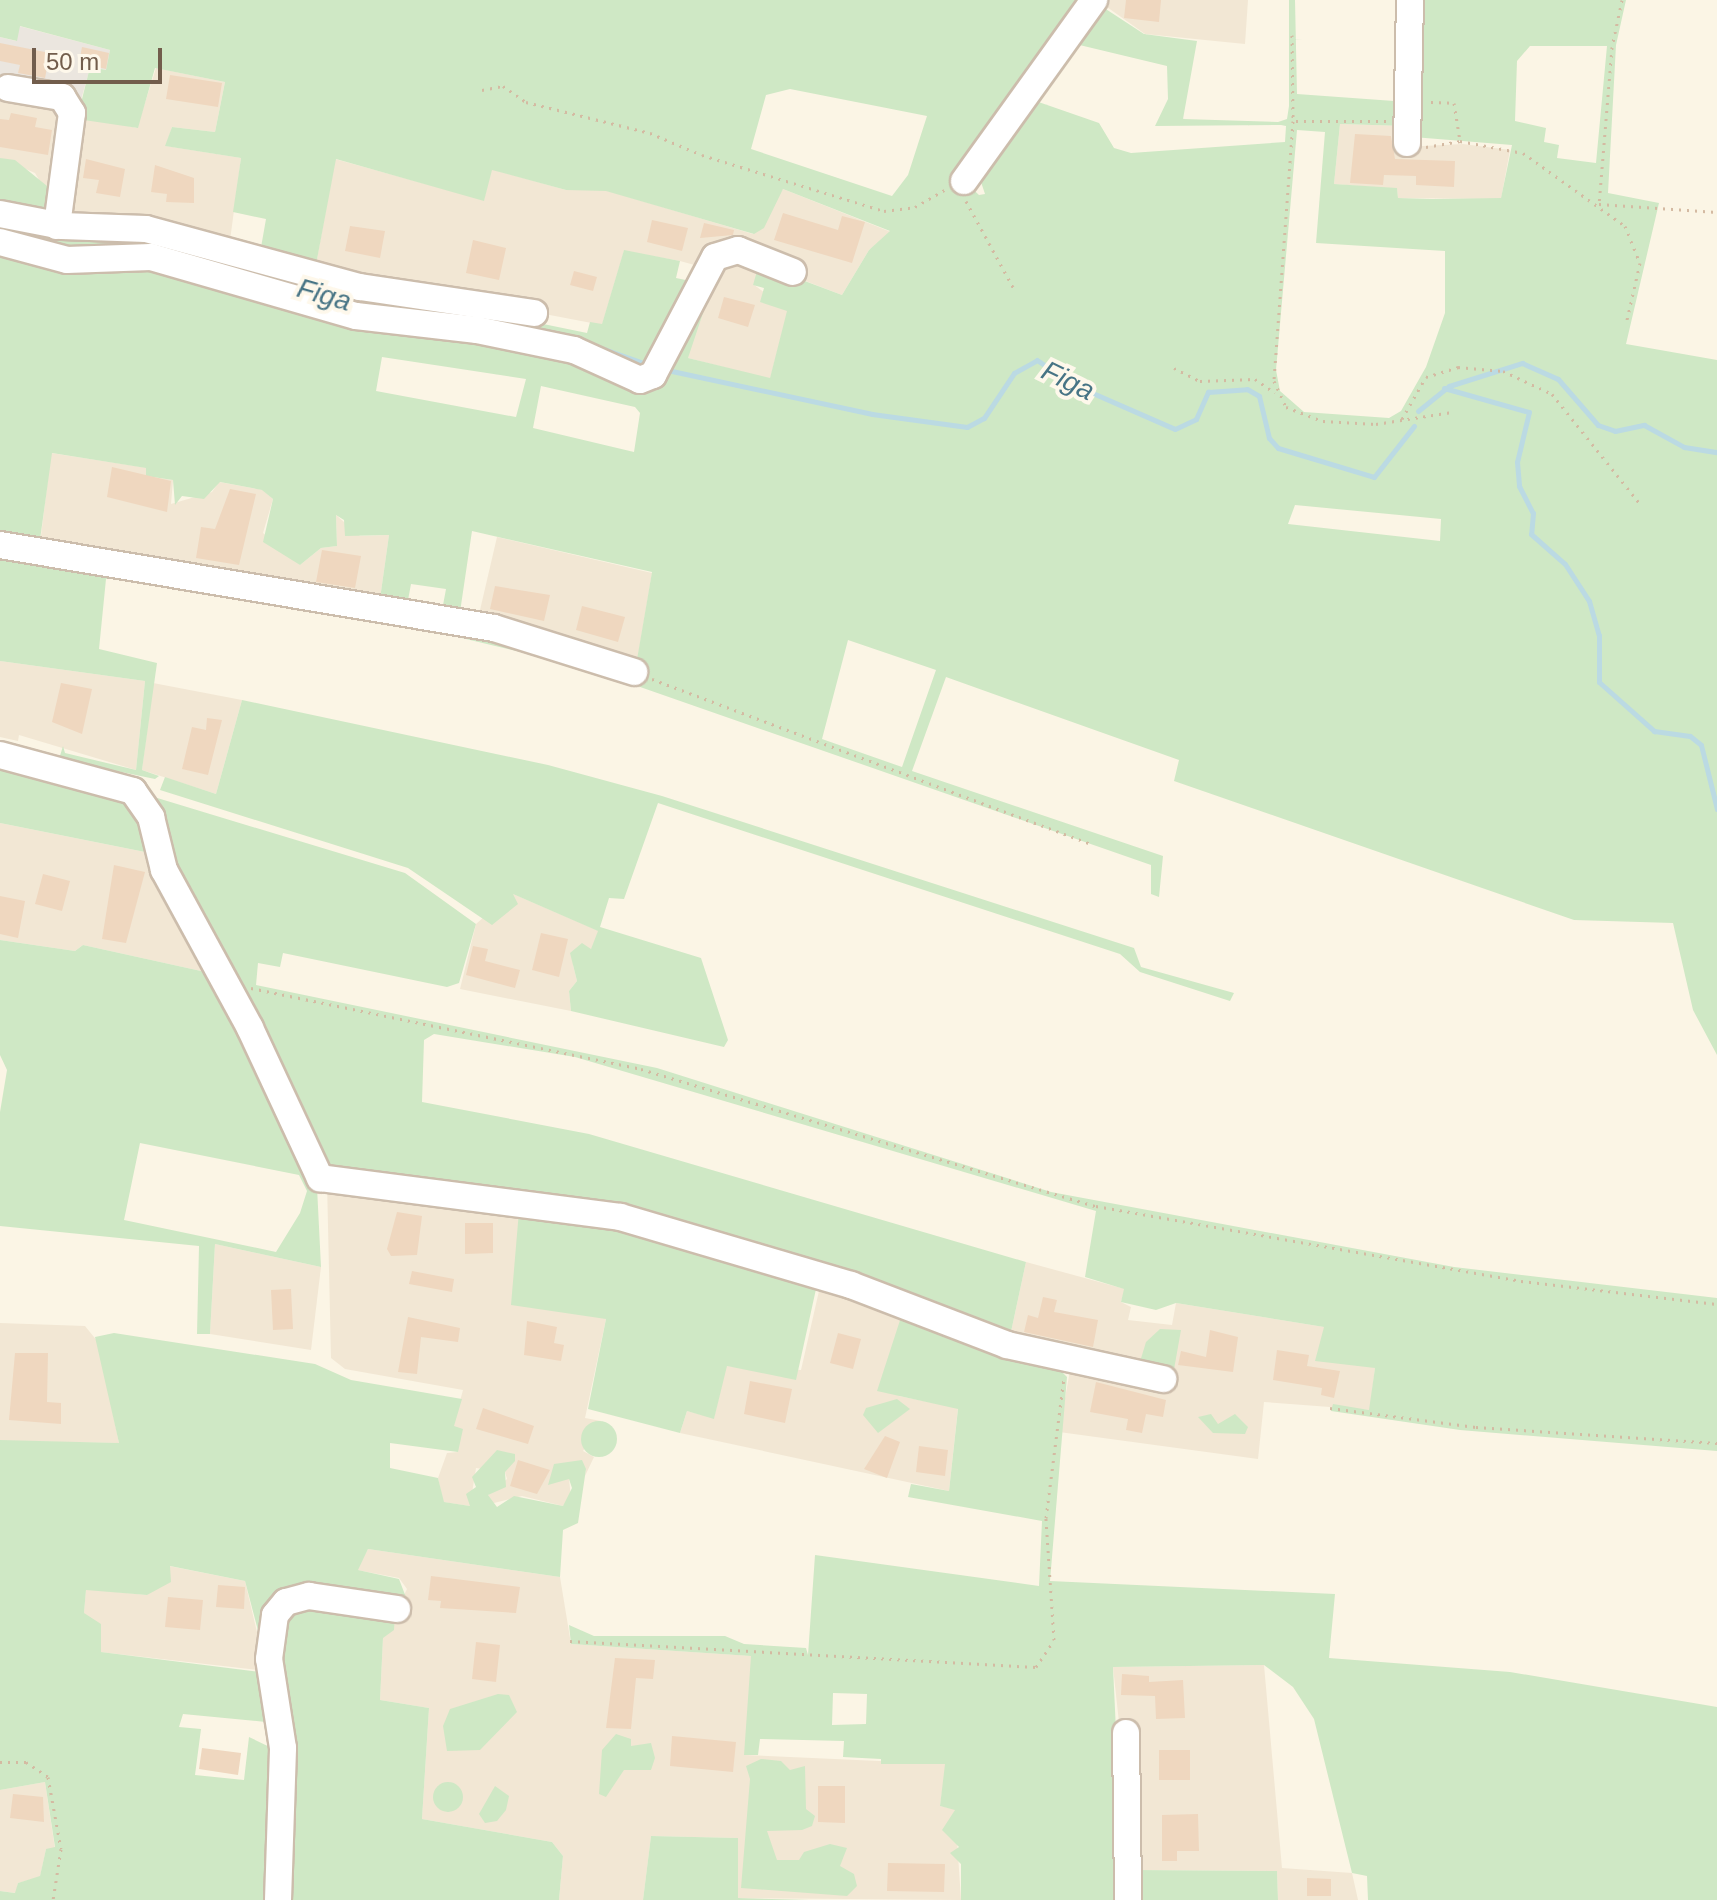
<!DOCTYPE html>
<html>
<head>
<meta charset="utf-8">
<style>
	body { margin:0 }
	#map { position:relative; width:1717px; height:1900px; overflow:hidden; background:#fbf5e5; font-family:Arial,sans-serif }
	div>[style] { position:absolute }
	.residential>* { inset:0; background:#f2e7d4 }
	.industrial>* { inset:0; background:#ebe6df }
	.green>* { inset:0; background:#cfe8c5 }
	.round { border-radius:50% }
	.stream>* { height:5px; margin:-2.5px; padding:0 2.5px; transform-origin:2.5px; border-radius:2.5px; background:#bbdae3 }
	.building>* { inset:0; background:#efd7bf }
	.path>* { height:3px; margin-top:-1.5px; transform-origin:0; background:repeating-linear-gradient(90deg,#d4baa2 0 2px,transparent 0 8px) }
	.roads { filter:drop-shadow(2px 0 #ccbdac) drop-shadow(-2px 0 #ccbdac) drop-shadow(0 2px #ccbdac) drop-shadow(0 -2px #ccbdac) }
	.minor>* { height:26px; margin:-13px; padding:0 13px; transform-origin:13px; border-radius:13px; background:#fff }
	span { translate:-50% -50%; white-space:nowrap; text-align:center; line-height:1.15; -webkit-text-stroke:8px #fef8eb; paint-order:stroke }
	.water-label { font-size:28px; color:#477485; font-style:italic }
	.scale { position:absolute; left:32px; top:48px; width:130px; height:36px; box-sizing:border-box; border:4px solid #725d4c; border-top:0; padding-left:10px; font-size:24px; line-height:28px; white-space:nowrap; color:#725d4c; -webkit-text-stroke:6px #fef8eb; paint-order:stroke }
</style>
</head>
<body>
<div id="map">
	<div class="residential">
		<div style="clip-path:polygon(1097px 0,1248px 0,1245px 44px,1145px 34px)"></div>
		<div style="clip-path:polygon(156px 68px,225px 82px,215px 132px,172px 127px,166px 146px,241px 158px,229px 248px,62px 219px,35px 173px,0 158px,0 97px,137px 128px)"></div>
		<div style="clip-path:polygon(1340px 124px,1405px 126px,1403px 147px,1463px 144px,1510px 150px,1501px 199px,1398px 198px,1397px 189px,1334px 184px)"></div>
		<div style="clip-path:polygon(335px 159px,484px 200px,491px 169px,566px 190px,605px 190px,753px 234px,783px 189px,891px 232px,869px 250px,842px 295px,795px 277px,753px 284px,788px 310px,770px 379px,688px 358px,702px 267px,680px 261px,624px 251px,602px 325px,315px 270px)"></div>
		<div style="clip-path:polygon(51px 453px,148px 468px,146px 476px,173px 480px,171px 504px,212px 492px,219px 482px,263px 490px,273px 499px,263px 533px,300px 565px,321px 548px,337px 546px,336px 515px,360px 536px,389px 535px,379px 606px,40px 544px)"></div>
		<div style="clip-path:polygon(497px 537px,652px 573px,637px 662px,477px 623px)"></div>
		<div style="clip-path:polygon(0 661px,145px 681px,136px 770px,19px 735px,18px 741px,0 737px)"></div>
		<div style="clip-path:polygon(153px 683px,242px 700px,216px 794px,142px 770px)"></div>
		<div style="clip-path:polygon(0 823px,150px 853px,210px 973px,83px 945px,75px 951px,0 940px)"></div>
		<div style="clip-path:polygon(511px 893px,599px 931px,591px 950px,573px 965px,577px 981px,569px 991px,571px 1011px,460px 989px,476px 924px)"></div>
		<div style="clip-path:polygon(327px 1182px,519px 1211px,606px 1319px,585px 1418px,601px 1421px,583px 1451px,594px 1457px,585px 1476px,586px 1469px,569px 1479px,571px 1498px,563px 1506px,522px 1496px,490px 1504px,488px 1495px,507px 1479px,505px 1472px,476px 1468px,470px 1506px,443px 1502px,438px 1478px,447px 1453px,458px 1452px,453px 1427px,463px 1390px,345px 1369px,331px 1358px)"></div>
		<div style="clip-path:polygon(215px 1244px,321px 1267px,311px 1350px,210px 1334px)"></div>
		<div style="clip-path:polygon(1026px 1262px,1125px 1289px,1121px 1302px,1131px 1307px,1128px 1320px,1172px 1325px,1176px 1303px,1324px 1327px,1375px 1368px,1370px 1410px,1264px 1402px,1258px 1459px,1059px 1432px,1072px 1359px,1009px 1341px)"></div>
		<div style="clip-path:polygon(821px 1282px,903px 1311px,899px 1396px,958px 1408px,949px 1491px,680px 1433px,687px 1411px,714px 1418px,726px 1366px,801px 1370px)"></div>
		<div style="clip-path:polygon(0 1323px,85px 1326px,98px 1342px,119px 1443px,0 1441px)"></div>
		<div style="clip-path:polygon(368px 1549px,560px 1577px,571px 1644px,752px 1656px,745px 1755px,946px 1764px,940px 1806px,955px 1809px,961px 1900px,737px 1898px,738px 1838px,651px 1836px,643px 1900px,559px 1900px,563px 1856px,552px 1842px,422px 1819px,429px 1708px,380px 1700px,383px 1637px,407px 1589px,399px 1578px,357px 1570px)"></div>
		<div style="clip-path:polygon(169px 1566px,245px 1581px,266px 1671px,100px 1652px,84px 1613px,86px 1589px,147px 1595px)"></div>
		<div style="clip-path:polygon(1264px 1665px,1282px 1868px,1352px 1873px,1358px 1900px,1278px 1900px,1277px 1871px,1135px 1870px,1113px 1667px)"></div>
		<div style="clip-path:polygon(45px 1782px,55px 1849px,46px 1849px,40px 1877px,18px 1883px,16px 1893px,0 1891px,0 1790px)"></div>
	</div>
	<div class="industrial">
		<div style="clip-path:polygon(19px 26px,110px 50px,107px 70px,90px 68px,77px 114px,0 97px,0 37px,16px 41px)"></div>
	</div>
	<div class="green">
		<div style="clip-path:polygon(evenodd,0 0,1084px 0,959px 176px,979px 195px,985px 194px,977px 170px,1027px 98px,1099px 123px,1114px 148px,1131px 153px,1285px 142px,1286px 126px,1281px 125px,1155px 126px,1168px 99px,1167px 66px,1067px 42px,1095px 2px,1144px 34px,1197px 41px,1183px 119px,1278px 122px,1287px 119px,1289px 106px,1289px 0,1295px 0,1297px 94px,1394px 101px,1402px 95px,1406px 77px,1405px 126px,1340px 124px,1334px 184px,1397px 188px,1398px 198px,1432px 199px,1501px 198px,1512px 145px,1413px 137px,1415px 0,1626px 0,1616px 45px,1608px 193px,1659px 203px,1626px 344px,1717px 360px,1717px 1055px,1693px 1010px,1673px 923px,1574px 920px,1174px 781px,1179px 760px,946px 677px,912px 771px,1163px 856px,1159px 897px,1151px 894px,1151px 865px,580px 666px,361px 614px,524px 642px,634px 677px,652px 572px,472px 531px,460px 612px,477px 615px,477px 623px,441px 616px,446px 589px,411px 584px,406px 611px,379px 606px,389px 535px,345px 536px,344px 520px,336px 515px,337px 546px,321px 548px,300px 565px,263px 542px,273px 499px,262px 490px,220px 482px,204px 499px,182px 496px,175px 505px,173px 480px,146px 476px,146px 468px,52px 453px,39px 547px,0 543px,0 248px,56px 268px,134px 260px,355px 320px,478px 334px,573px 354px,653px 389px,717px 260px,729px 255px,740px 257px,719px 265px,688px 358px,770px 378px,787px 311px,760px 302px,764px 288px,753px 285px,759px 264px,842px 295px,869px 250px,890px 231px,783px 189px,764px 228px,754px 234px,606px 191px,566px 190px,492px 170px,484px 201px,336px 159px,315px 270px,260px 253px,266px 219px,233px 212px,241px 158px,165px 146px,172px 127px,215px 132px,225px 82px,155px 68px,138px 128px,77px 119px,90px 67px,106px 70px,110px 50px,20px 26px,17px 41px,0 37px,0 0,1530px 46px,1607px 46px,1596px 163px,1557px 158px,1559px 145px,1544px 142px,1546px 128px,1515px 121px,1517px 61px,1530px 46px,0 0,790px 89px,927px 116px,908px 175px,892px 196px,751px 149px,766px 95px,790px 89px,0 0,1297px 130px,1325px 132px,1316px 243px,1445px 251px,1445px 313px,1426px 367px,1401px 411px,1389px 418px,1304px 412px,1280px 391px,1276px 370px,1297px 130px,0 0,382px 357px,526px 379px,516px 417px,376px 391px,382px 357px,0 0,541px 386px,635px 407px,640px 413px,634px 452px,533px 428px,541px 386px,0 0,1295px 505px,1441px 519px,1440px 541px,1288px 524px,1295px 505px,0 0,848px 640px,936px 670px,902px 767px,822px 739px,848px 640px)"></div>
		<div style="clip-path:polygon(0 158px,15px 160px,52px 190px,47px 215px,0 207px)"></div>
		<div style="clip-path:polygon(0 218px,68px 241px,104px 233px,587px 333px,590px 322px,602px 324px,624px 250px,680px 261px,676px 278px,695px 282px,647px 370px,220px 274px,75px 256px,0 236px)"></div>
		<div style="clip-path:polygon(0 551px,136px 579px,106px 579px,99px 649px,157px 663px,142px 770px,159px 776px,155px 779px,59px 759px,63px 746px,65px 753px,136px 770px,145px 681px,0 661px)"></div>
		<div style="clip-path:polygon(242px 700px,548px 765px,662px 796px,1134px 948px,1141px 967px,1234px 993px,1230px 1001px,1140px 972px,1120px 954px,658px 803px,624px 899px,609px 898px,600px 927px,701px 958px,728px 1040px,724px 1047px,571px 1011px,569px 991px,577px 981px,570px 953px,582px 943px,591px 949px,598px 931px,513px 894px,518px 904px,492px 925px,408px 868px,160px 790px,165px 777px,216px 794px)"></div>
		<div style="clip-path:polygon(0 759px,132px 800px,150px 853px,0 823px)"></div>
		<div style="clip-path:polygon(154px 797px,405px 873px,476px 924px,459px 983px,447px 987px,283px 953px,280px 967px,258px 963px,256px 985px,657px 1068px,1051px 1192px,1454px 1267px,1717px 1298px,1717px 1451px,1460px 1430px,1331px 1411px,1333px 1404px,1369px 1410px,1375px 1368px,1315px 1361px,1324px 1327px,1176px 1303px,1156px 1310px,1121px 1302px,1124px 1289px,1085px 1277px,1096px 1211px,575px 1057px,434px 1034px,424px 1040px,422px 1102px,589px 1134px,1026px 1262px,1009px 1341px,723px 1239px,321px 1169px,149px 806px)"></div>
		<div style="clip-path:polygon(evenodd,0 940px,75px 951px,83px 945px,210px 973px,317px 1187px,321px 1267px,215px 1244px,210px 1334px,197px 1334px,199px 1246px,0 1226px,0 1112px,7px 1070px,0 1055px,0 940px,140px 1143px,299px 1175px,307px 1191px,300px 1213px,276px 1252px,124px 1220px,140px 1143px)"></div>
		<div style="clip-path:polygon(519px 1211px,624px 1224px,818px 1280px,796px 1380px,727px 1366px,714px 1419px,687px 1411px,680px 1433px,588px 1409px,606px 1319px,511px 1305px)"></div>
		<div style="clip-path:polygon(evenodd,903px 1311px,1051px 1361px,1067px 1377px,1050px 1581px,1335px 1594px,1329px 1658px,1510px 1672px,1717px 1707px,1717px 1900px,1368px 1900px,1367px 1876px,1352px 1873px,1314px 1719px,1293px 1687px,1264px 1665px,1113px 1667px,1124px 1900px,961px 1900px,961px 1864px,950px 1853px,959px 1847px,942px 1830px,955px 1810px,940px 1806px,945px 1764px,881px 1764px,881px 1759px,843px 1757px,844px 1741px,760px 1739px,758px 1755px,744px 1755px,751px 1656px,571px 1644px,569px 1625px,594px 1636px,725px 1636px,744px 1644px,806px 1648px,808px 1655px,815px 1555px,1039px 1586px,1042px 1521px,908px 1497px,911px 1484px,949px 1491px,958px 1409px,877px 1391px,903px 1311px,833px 1693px,867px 1694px,866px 1724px,832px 1725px,833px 1693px)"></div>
		<div style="clip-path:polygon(1160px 1329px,1181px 1330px,1173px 1375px,1139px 1365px,1146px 1342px)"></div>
		<div style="clip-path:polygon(114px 1333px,315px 1364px,351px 1380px,462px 1399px,454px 1426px,463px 1429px,458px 1452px,390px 1443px,390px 1468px,438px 1478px,444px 1502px,470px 1506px,466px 1494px,476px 1487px,472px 1477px,497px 1450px,515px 1454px,515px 1461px,505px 1472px,506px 1487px,488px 1495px,497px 1507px,514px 1496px,563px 1506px,572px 1488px,569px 1479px,548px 1485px,554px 1464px,582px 1460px,586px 1469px,578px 1523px,563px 1530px,560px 1577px,368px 1549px,358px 1570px,399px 1579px,407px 1600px,398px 1605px,315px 1590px,261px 1642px,245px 1581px,170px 1566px,171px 1582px,147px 1595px,86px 1590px,84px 1613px,101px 1624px,101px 1652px,261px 1672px,266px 1722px,183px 1714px,179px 1727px,201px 1729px,195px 1775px,244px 1780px,249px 1737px,276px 1750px,273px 1900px,0 1900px,0 1891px,15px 1893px,18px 1883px,40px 1876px,46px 1849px,55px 1847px,45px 1782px,0 1790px,0 1440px,119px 1443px,95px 1337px)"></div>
		<div style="clip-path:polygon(897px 1399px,910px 1409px,878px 1433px,863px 1415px,866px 1408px)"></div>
		<div style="clip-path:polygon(1211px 1414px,1218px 1424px,1235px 1414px,1248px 1427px,1245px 1434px,1213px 1433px,1198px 1417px)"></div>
		<div class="round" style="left:581px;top:1421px;width:36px;height:36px"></div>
		<div style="clip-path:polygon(292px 1604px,395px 1614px,394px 1630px,383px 1638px,380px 1700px,429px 1708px,422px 1819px,552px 1842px,563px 1856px,559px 1900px,282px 1900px,276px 1622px)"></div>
		<div style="clip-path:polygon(498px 1694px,509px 1695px,517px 1712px,480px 1750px,447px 1751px,443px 1726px,450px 1709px)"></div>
		<div style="clip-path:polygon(616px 1734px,631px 1739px,631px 1746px,651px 1743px,655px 1758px,651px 1770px,624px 1770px,606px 1797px,599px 1794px,602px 1750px)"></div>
		<div style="clip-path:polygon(761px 1759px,781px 1761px,790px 1770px,805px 1766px,806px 1809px,815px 1816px,812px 1826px,802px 1830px,767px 1831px,777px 1860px,799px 1860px,804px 1852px,830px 1844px,847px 1848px,840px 1866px,854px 1874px,857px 1886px,847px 1896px,741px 1888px,750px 1779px,746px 1766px)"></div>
		<div class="round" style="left:433px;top:1782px;width:30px;height:30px"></div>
		<div style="clip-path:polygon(495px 1786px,509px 1796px,506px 1810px,497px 1821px,485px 1823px,479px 1814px)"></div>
		<div style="clip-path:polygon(651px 1836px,738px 1838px,738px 1898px,809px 1900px,643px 1900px)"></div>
		<div style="clip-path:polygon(1135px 1870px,1277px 1871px,1278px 1900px,1134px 1900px)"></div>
	</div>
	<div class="stream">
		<div style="left:0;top:227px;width:17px;rotate:24deg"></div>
		<div style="left:95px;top:246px;width:42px;rotate:-1.4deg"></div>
		<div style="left:587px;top:343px;width:66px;rotate:19.5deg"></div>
		<div style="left:667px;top:370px;width:210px;rotate:12.1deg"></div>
		<div style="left:872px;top:414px;width:96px;rotate:7.8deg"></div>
		<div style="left:967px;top:427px;width:19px;rotate:-28deg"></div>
		<div style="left:984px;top:418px;width:54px;rotate:-56.3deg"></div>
		<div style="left:1014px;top:373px;width:26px;rotate:-29deg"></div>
		<div style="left:1037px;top:360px;width:42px;rotate:34.4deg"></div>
		<div style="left:1072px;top:384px;width:112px;rotate:23.6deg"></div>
		<div style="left:1175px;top:429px;width:23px;rotate:-25deg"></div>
		<div style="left:1196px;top:419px;width:30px;rotate:-66deg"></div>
		<div style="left:1208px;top:392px;width:39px;rotate:-4deg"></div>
		<div style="left:1247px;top:389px;width:14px;rotate:30deg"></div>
		<div style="left:1259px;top:396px;width:43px;rotate:76.6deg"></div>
		<div style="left:1269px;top:438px;width:13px;rotate:48deg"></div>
		<div style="left:1278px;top:448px;width:100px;rotate:16.8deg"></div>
		<div style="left:1374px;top:477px;width:65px;rotate:-51.9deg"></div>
		<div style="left:1444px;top:388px;width:88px;rotate:15.8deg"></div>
		<div style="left:1529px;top:412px;width:51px;rotate:103.5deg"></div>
		<div style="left:1517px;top:462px;width:24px;rotate:85deg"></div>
		<div style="left:1519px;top:486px;width:30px;rotate:63deg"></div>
		<div style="left:1533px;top:513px;width:21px;rotate:95deg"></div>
		<div style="left:1531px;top:534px;width:45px;rotate:41.4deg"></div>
		<div style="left:1565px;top:564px;width:44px;rotate:57deg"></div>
		<div style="left:1589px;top:601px;width:35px;rotate:74deg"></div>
		<div style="left:1599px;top:635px;width:47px;rotate:90deg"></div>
		<div style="left:1599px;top:682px;width:74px;rotate:41.7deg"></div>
		<div style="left:1654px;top:731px;width:36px;rotate:8deg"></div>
		<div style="left:1690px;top:736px;width:14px;rotate:39deg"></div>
		<div style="left:1701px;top:745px;width:66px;rotate:76deg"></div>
		<div style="left:1418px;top:411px;width:40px;rotate:-39deg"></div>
		<div style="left:1449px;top:386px;width:77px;rotate:-17.5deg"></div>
		<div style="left:1522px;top:363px;width:39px;rotate:24deg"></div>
		<div style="left:1558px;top:379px;width:61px;rotate:49deg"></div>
		<div style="left:1598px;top:425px;width:18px;rotate:19deg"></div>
		<div style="left:1615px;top:431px;width:30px;rotate:-12deg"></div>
		<div style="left:1644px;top:425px;width:46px;rotate:28.8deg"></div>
		<div style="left:1684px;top:447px;width:33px;rotate:9deg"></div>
	</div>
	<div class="building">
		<div style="clip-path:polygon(1126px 0,1161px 0,1159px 22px,1124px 18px)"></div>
		<div style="clip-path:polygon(0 43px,50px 53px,45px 78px,18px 73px,20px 65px,0 61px)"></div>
		<div style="clip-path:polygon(82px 47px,109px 53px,106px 69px,79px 63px)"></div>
		<div style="clip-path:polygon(170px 75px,222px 83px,218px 107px,166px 99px)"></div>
		<div style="clip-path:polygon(11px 113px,37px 118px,35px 127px,52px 130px,48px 155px,0 147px,0 119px,9px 120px)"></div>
		<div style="clip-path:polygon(1355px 134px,1391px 136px,1395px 159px,1455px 161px,1454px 187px,1416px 185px,1416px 176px,1384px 175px,1383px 185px,1350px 183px)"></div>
		<div style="clip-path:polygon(86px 159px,125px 169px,120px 197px,96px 193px,99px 180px,83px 178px)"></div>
		<div style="clip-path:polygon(155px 165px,194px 178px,194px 203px,166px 202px,167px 194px,151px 192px)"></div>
		<div style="clip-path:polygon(783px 213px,838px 230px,842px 216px,865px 222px,852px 263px,774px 240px)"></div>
		<div style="clip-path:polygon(652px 220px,688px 228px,682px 251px,647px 242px)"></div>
		<div style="clip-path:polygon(704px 223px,734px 230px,733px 235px,700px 238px)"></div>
		<div style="clip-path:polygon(350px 226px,385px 231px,380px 258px,345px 251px)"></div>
		<div style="clip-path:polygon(473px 240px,506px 248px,499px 280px,466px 273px)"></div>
		<div style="clip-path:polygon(574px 271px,597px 277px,593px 291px,570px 285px)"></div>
		<div style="clip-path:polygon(724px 297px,755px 305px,748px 327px,718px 318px)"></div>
		<div style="clip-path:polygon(112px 467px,171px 481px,167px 512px,107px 497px)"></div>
		<div style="clip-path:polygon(230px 489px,256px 494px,239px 565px,196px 558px,201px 527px,215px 529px)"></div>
		<div style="clip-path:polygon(322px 550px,361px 556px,355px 588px,316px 582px)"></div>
		<div style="clip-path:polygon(495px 586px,550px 595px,544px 621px,490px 609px)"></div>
		<div style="clip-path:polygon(582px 606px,625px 617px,618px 642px,576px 630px)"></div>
		<div style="clip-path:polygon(61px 683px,92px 689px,82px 734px,52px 722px)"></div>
		<div style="clip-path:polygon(207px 718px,222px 720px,208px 775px,182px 769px,192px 727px,206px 730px)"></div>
		<div style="clip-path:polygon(114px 865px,145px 872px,126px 943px,102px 939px)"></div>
		<div style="clip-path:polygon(43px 874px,70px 881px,62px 911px,35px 904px)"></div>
		<div style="clip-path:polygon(0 896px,25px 901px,18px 938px,0 934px)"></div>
		<div style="clip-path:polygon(541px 933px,568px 939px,559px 977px,532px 970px)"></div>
		<div style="clip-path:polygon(473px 946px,488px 949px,485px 961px,520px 970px,515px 988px,466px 975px)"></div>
		<div style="clip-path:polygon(397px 1212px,422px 1216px,417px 1255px,391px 1256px,387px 1249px)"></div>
		<div style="clip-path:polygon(465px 1223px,493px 1223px,493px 1253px,465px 1254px)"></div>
		<div style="clip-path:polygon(412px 1271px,454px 1279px,452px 1292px,409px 1284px)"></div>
		<div style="clip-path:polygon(291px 1289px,293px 1329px,273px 1330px,271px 1290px)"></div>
		<div style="clip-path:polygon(1043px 1297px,1057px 1300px,1054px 1312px,1098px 1320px,1093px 1347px,1024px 1332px,1028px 1315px,1038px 1318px)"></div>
		<div style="clip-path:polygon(408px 1317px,460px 1328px,458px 1342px,421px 1337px,417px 1374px,398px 1372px)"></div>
		<div style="clip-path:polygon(527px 1321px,557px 1327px,554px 1343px,564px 1345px,561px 1361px,524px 1355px)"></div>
		<div style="clip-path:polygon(1210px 1330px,1238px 1337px,1233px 1372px,1178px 1365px,1181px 1351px,1206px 1357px)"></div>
		<div style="clip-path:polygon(838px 1333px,861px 1339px,853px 1369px,830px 1363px)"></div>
		<div style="clip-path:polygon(1277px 1350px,1309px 1355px,1307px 1366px,1340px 1371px,1334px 1398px,1321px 1395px,1322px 1388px,1273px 1380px)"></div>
		<div style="clip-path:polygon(15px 1353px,48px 1353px,47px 1402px,61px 1403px,61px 1424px,9px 1420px)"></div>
		<div style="clip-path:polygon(750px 1381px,792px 1389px,785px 1423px,744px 1414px)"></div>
		<div style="clip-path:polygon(1096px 1382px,1166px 1400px,1163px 1417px,1146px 1414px,1142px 1433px,1126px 1430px,1128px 1419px,1090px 1412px)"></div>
		<div style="clip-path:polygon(483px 1408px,534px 1426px,528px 1444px,476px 1429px)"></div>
		<div style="clip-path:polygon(885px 1436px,900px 1442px,887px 1478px,864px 1469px)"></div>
		<div style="clip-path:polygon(919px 1446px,948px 1450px,945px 1476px,916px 1472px)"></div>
		<div style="clip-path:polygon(518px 1460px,550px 1470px,537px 1494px,510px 1486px)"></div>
		<div style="clip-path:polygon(431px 1576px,520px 1587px,516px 1613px,440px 1608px,441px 1601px,428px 1600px)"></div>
		<div style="clip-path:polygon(218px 1585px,245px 1587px,244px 1609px,216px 1607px)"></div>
		<div style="clip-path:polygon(168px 1597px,203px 1600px,200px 1630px,165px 1627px)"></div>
		<div style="clip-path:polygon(476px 1642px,500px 1645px,496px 1682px,472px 1679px)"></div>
		<div style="clip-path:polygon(615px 1658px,655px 1660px,653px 1679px,636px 1678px,631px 1729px,606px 1728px)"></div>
		<div style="clip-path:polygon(1122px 1674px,1149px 1676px,1149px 1682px,1183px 1680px,1185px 1718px,1156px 1719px,1155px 1696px,1121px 1695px)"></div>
		<div style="clip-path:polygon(672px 1736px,736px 1742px,733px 1772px,670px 1766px)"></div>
		<div style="clip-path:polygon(202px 1748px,241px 1753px,238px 1775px,199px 1769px)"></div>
		<div style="clip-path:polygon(1159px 1750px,1190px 1750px,1190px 1780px,1159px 1780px)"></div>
		<div style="clip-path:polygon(818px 1786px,845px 1786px,845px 1823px,818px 1822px)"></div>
		<div style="clip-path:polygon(13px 1794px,43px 1797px,44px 1822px,10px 1818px)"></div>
		<div style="clip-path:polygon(1198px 1814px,1199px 1851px,1177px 1851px,1177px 1861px,1162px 1861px,1162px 1815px)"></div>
		<div style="clip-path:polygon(888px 1863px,945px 1864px,944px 1892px,887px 1891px)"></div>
		<div style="clip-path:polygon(1307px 1878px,1331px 1879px,1331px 1896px,1307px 1896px)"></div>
	</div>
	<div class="path">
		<div style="left:1622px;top:0;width:48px;rotate:102deg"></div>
		<div style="left:1612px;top:47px;width:158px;rotate:94.7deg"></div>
		<div style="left:1599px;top:204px;width:118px;rotate:3.9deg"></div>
		<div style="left:1292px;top:35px;width:86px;rotate:89.3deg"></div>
		<div style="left:482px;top:90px;width:21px;rotate:-11deg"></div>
		<div style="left:503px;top:86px;width:28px;rotate:35deg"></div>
		<div style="left:526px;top:102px;width:128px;rotate:14deg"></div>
		<div style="left:650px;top:133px;width:56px;rotate:22.9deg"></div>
		<div style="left:702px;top:155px;width:190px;rotate:17.1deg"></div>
		<div style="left:884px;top:211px;width:31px;rotate:-7deg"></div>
		<div style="left:915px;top:207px;width:34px;rotate:-30deg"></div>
		<div style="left:1431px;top:102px;width:23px;rotate:2deg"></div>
		<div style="left:1454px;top:103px;width:38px;rotate:81deg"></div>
		<div style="left:1386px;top:121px;width:93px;rotate:180deg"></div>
		<div style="left:1293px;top:121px;width:261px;rotate:94.2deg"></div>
		<div style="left:1274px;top:381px;width:29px;rotate:65deg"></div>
		<div style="left:1286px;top:407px;width:40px;rotate:21deg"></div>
		<div style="left:1323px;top:421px;width:53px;rotate:3.2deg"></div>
		<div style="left:1376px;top:424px;width:77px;rotate:-9deg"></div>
		<div style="left:1426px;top:147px;width:35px;rotate:-10deg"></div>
		<div style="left:1460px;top:141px;width:64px;rotate:10.8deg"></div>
		<div style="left:1523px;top:153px;width:125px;rotate:35.6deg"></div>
		<div style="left:1625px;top:226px;width:40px;rotate:68deg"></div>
		<div style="left:1640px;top:263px;width:63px;rotate:102.9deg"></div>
		<div style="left:966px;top:201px;width:100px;rotate:61.4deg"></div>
		<div style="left:1174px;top:368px;width:29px;rotate:27deg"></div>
		<div style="left:1200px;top:381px;width:55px;rotate:-2.1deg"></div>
		<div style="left:1255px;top:379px;width:24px;rotate:35deg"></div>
		<div style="left:1402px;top:419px;width:48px;rotate:-60.3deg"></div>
		<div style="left:1426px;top:377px;width:34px;rotate:-17deg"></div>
		<div style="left:1458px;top:367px;width:45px;rotate:5.1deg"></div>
		<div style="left:1503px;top:371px;width:54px;rotate:25.1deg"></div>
		<div style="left:1552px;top:394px;width:141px;rotate:51.3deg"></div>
		<div style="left:652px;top:679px;width:471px;rotate:20.6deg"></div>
		<div style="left:251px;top:988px;width:398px;rotate:11.7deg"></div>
		<div style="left:641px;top:1069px;width:475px;rotate:16.8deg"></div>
		<div style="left:1096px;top:1206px;width:432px;rotate:10deg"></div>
		<div style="left:1521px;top:1281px;width:197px;rotate:6.7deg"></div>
		<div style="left:1330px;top:1408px;width:147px;rotate:7.4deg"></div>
		<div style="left:1476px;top:1427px;width:242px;rotate:3.8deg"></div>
		<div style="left:570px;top:1641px;width:467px;rotate:3.2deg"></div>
		<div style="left:1036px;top:1667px;width:32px;rotate:-56deg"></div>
		<div style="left:1054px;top:1640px;width:122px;rotate:-93.8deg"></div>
		<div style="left:1046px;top:1518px;width:141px;rotate:-82.7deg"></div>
		<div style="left:0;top:1762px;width:26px"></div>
		<div style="left:26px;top:1762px;width:27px;rotate:34deg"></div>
		<div style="left:48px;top:1777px;width:73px;rotate:79.8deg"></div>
		<div style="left:61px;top:1849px;width:52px;rotate:98.9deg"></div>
	</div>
	<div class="roads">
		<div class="minor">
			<div style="left:8px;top:88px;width:55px;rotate:9.5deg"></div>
			<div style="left:62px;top:97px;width:19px;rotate:58deg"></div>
			<div style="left:72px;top:113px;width:114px;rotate:97.6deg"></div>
			<div style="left:1407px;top:143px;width:143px;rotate:-88.8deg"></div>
			<div style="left:964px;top:181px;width:223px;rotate:-54.3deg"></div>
			<div style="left:0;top:214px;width:63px;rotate:11deg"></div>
			<div style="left:62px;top:226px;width:84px;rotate:2deg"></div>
			<div style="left:146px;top:229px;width:222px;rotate:15.2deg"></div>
			<div style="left:360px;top:287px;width:176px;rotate:8.5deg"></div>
			<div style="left:0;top:242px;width:69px;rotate:15deg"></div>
			<div style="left:67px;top:260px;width:84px;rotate:-2deg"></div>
			<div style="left:151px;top:257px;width:213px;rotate:16.1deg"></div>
			<div style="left:356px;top:316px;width:122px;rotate:6.6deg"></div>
			<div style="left:477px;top:330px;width:99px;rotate:11.7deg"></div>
			<div style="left:574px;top:350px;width:72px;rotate:24.4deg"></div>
			<div style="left:640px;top:380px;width:14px;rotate:-21deg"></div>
			<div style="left:653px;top:375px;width:133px;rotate:-62.3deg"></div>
			<div style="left:715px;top:257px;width:24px;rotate:-17deg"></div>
			<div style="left:738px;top:250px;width:59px;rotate:21.8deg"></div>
			<div style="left:0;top:545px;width:501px;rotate:9.54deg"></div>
			<div style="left:494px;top:628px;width:147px;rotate:17.4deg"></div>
			<div style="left:0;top:755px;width:138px;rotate:15.1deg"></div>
			<div style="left:133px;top:791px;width:32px;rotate:55deg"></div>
			<div style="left:151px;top:817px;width:55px;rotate:76.2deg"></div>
			<div style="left:164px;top:870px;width:180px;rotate:61.4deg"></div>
			<div style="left:250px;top:1028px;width:166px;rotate:65deg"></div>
			<div style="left:320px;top:1178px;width:303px;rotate:7.4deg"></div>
			<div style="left:620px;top:1217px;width:241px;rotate:16.4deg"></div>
			<div style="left:851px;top:1285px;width:167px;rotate:21deg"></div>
			<div style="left:1007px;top:1345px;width:160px;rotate:12.3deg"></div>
			<div style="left:1126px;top:1733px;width:167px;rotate:89.3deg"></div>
			<div style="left:278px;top:1900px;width:152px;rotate:-88.1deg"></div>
			<div style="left:283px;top:1748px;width:90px;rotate:-98.9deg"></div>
			<div style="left:269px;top:1659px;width:44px;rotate:-82.2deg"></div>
			<div style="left:275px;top:1615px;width:17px;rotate:-50deg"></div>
			<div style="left:286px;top:1602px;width:24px;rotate:-15deg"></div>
			<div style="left:309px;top:1596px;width:89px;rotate:8.4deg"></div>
		</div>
	</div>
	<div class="water-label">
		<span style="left:324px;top:295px;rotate:16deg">Figa</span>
		<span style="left:1068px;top:381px;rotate:26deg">Figa</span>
	</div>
	<div class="scale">50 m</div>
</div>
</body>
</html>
